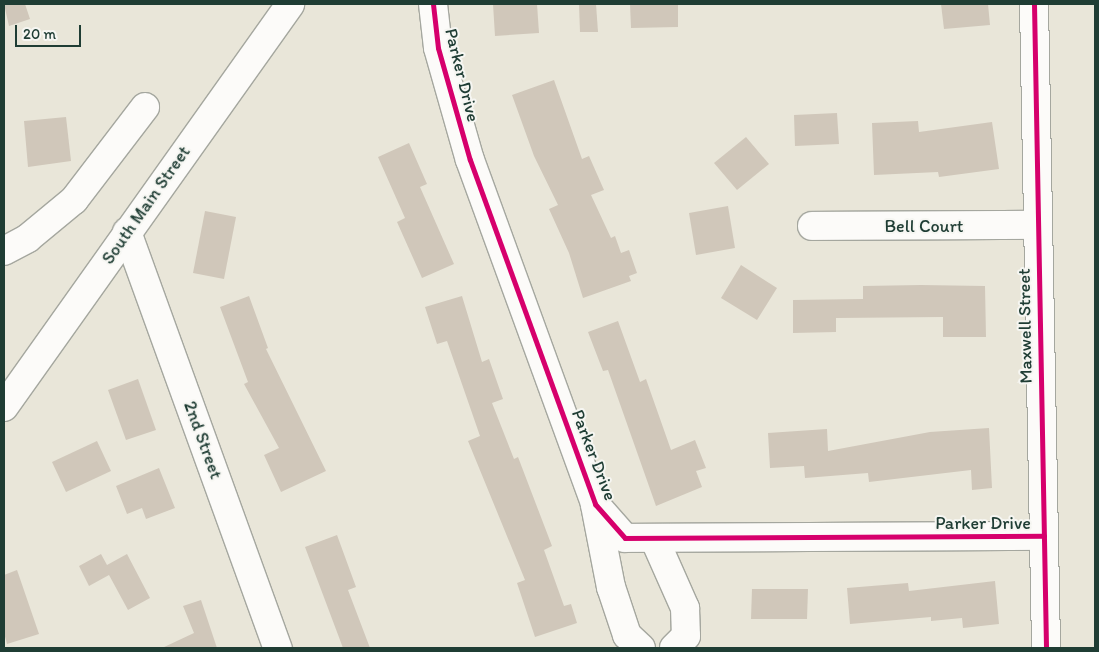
<!DOCTYPE html>
<html>
<head>
<meta charset="utf-8">
<style>
	body { margin:0 }
	#map { position:relative; width:1099px; height:652px; overflow:hidden; background:#e9e6d9; font-family:Itim,sans-serif }
	div>[style] { position:absolute }
	.building>* { inset:0; background:#d0c7ba }
	.roads { filter:drop-shadow(1px 0 #a5a79f) drop-shadow(-1px 0 #a5a79f) drop-shadow(0 1px #a5a79f) drop-shadow(0 -1px #a5a79f) }
	.minor>* { height:28px; margin:-14px; padding:0 14px; transform-origin:14px; border-radius:14px; background:#fcfbf9 }
	.cycleway>* { height:5px; margin:-2.5px; padding:0 2.5px; transform-origin:2.5px; border-radius:2.5px; background:#d6006c }
	span { translate:-50% -50%; white-space:nowrap; text-align:center; line-height:1.15; -webkit-text-stroke:4px #f6f6f2; paint-order:stroke }
	.street-label { font-size:18px; color:#1f3d34 }
	.frame { position:absolute; inset:0; border:5px solid #1f3d34; pointer-events:none }
	.scale { position:absolute; left:15px; top:25px; width:66px; height:22px; box-sizing:border-box; border:2px solid #1f3d34; border-top:0; padding-left:6px; font-size:15px; line-height:18px; white-space:nowrap; color:#1f3d34; -webkit-text-stroke:4px #f6f6f2; paint-order:stroke }
</style>
</head>
<body>
<div id="map">
	<div class="building">
		<div style="clip-path:polygon(4px 4px,25px 4px,30px 19px,9px 26px)"></div>
		<div style="clip-path:polygon(493px 4px,537px 4px,539px 33px,495px 36px)"></div>
		<div style="clip-path:polygon(579px 4px,596px 4px,598px 32px,580px 32px)"></div>
		<div style="clip-path:polygon(630px 4px,678px 4px,678px 27px,631px 28px)"></div>
		<div style="clip-path:polygon(941px 4px,988px 4px,990px 25px,944px 29px)"></div>
		<div style="clip-path:polygon(554px 80px,582px 159px,589px 156px,604px 190px,591px 195px,611px 238px,615px 236px,621px 253px,629px 250px,637px 273px,629px 276px,631px 281px,583px 298px,569px 253px,549px 209px,558px 205px,534px 156px,512px 95px)"></div>
		<div style="clip-path:polygon(837px 113px,839px 144px,795px 146px,794px 115px)"></div>
		<div style="clip-path:polygon(66px 117px,71px 161px,28px 167px,24px 121px)"></div>
		<div style="clip-path:polygon(918px 121px,919px 132px,992px 122px,999px 169px,939px 177px,938px 172px,874px 175px,872px 123px)"></div>
		<div style="clip-path:polygon(746px 137px,769px 164px,737px 190px,714px 163px)"></div>
		<div style="clip-path:polygon(409px 143px,427px 184px,420px 187px,454px 264px,422px 278px,397px 222px,405px 218px,378px 157px)"></div>
		<div style="clip-path:polygon(728px 206px,735px 248px,696px 255px,689px 213px)"></div>
		<div style="clip-path:polygon(205px 211px,236px 217px,224px 279px,193px 273px)"></div>
		<div style="clip-path:polygon(741px 265px,777px 288px,757px 320px,721px 298px)"></div>
		<div style="clip-path:polygon(921px 285px,985px 286px,986px 337px,943px 337px,943px 317px,836px 318px,836px 332px,793px 333px,793px 300px,863px 299px,863px 286px)"></div>
		<div style="clip-path:polygon(249px 296px,268px 348px,266px 349px,326px 471px,281px 492px,264px 455px,279px 448px,244px 384px,248px 382px,220px 307px)"></div>
		<div style="clip-path:polygon(462px 296px,482px 362px,489px 359px,503px 399px,492px 403px,514px 459px,518px 457px,552px 546px,544px 550px,564px 606px,571px 604px,577px 623px,535px 637px,517px 583px,525px 580px,468px 441px,480px 436px,447px 341px,437px 344px,425px 307px)"></div>
		<div style="clip-path:polygon(618px 321px,640px 382px,646px 379px,671px 450px,695px 440px,706px 468px,696px 471px,702px 487px,656px 506px,608px 370px,603px 371px,588px 332px)"></div>
		<div style="clip-path:polygon(138px 379px,156px 430px,126px 440px,108px 390px)"></div>
		<div style="clip-path:polygon(989px 428px,992px 488px,972px 490px,971px 470px,869px 482px,868px 473px,805px 478px,804px 466px,770px 468px,768px 433px,827px 429px,828px 451px,930px 432px)"></div>
		<div style="clip-path:polygon(97px 441px,111px 471px,66px 492px,52px 462px)"></div>
		<div style="clip-path:polygon(159px 468px,175px 508px,146px 519px,142px 508px,127px 514px,116px 486px)"></div>
		<div style="clip-path:polygon(337px 535px,356px 587px,348px 590px,370px 648px,343px 648px,305px 547px)"></div>
		<div style="clip-path:polygon(101px 554px,107px 565px,127px 554px,150px 598px,128px 610px,109px 575px,89px 586px,79px 566px)"></div>
		<div style="clip-path:polygon(17px 570px,39px 634px,7px 644px,4px 633px,4px 575px)"></div>
		<div style="clip-path:polygon(995px 581px,999px 624px,963px 628px,962px 618px,931px 621px,931px 617px,850px 624px,847px 588px,908px 583px,909px 591px)"></div>
		<div style="clip-path:polygon(752px 589px,808px 589px,807px 619px,751px 619px)"></div>
		<div style="clip-path:polygon(201px 600px,217px 648px,162px 648px,194px 633px,183px 606px)"></div>
	</div>
	<div class="roads">
		<div class="minor">
			<div style="left:433px;top:4px;width:44px;rotate:83.5deg"></div>
			<div style="left:438px;top:48px;width:116px;rotate:74.1deg"></div>
			<div style="left:470px;top:160px;width:366px;rotate:70deg"></div>
			<div style="left:595px;top:504px;width:45px;rotate:48.6deg"></div>
			<div style="left:625px;top:538px;width:419px;rotate:-0.3deg"></div>
			<div style="left:1034px;top:4px;width:644px;rotate:88.93deg"></div>
			<div style="left:812px;top:226px;width:225px;rotate:-0.3deg"></div>
			<div style="left:127px;top:232px;width:443px;rotate:70.1deg"></div>
			<div style="left:4px;top:251px;width:27px;rotate:-28deg"></div>
			<div style="left:28px;top:238px;width:60px;rotate:-39.6deg"></div>
			<div style="left:74px;top:200px;width:117px;rotate:-52.6deg"></div>
			<div style="left:4px;top:407px;width:494px;rotate:-54.6deg"></div>
			<div style="left:595px;top:505px;width:84px;rotate:79deg"></div>
			<div style="left:611px;top:587px;width:51px;rotate:71.6deg"></div>
			<div style="left:627px;top:635px;width:19px;rotate:43deg"></div>
			<div style="left:654px;top:538px;width:77px;rotate:66.1deg"></div>
			<div style="left:685px;top:608px;width:28px;rotate:88deg"></div>
			<div style="left:686px;top:636px;width:17px;rotate:135deg"></div>
		</div>
	</div>
	<div class="cycleway">
		<div style="left:433px;top:4px;width:44px;rotate:83.5deg"></div>
		<div style="left:438px;top:48px;width:116px;rotate:74.1deg"></div>
		<div style="left:470px;top:160px;width:366px;rotate:70deg"></div>
		<div style="left:595px;top:504px;width:45px;rotate:48.6deg"></div>
		<div style="left:625px;top:538px;width:419px;rotate:-0.3deg"></div>
		<div style="left:1034px;top:4px;width:644px;rotate:88.93deg"></div>
	</div>
	<div class="street-label">
		<span style="left:462px;top:75px;rotate:76deg">Parker Drive</span>
		<span style="left:146px;top:205px;rotate:-55deg">South Main Street</span>
		<span style="left:924px;top:226px">Bell Court</span>
		<span style="left:1025px;top:326px;rotate:-91deg">Maxwell Street</span>
		<span style="left:203px;top:440px;rotate:70deg">2nd Street</span>
		<span style="left:594px;top:455px;rotate:69deg">Parker Drive</span>
		<span style="left:983px;top:523px">Parker Drive</span>
	</div>
	<div class="frame"></div>
	<div class="scale">20 m</div>
</div>
</body>
</html>
